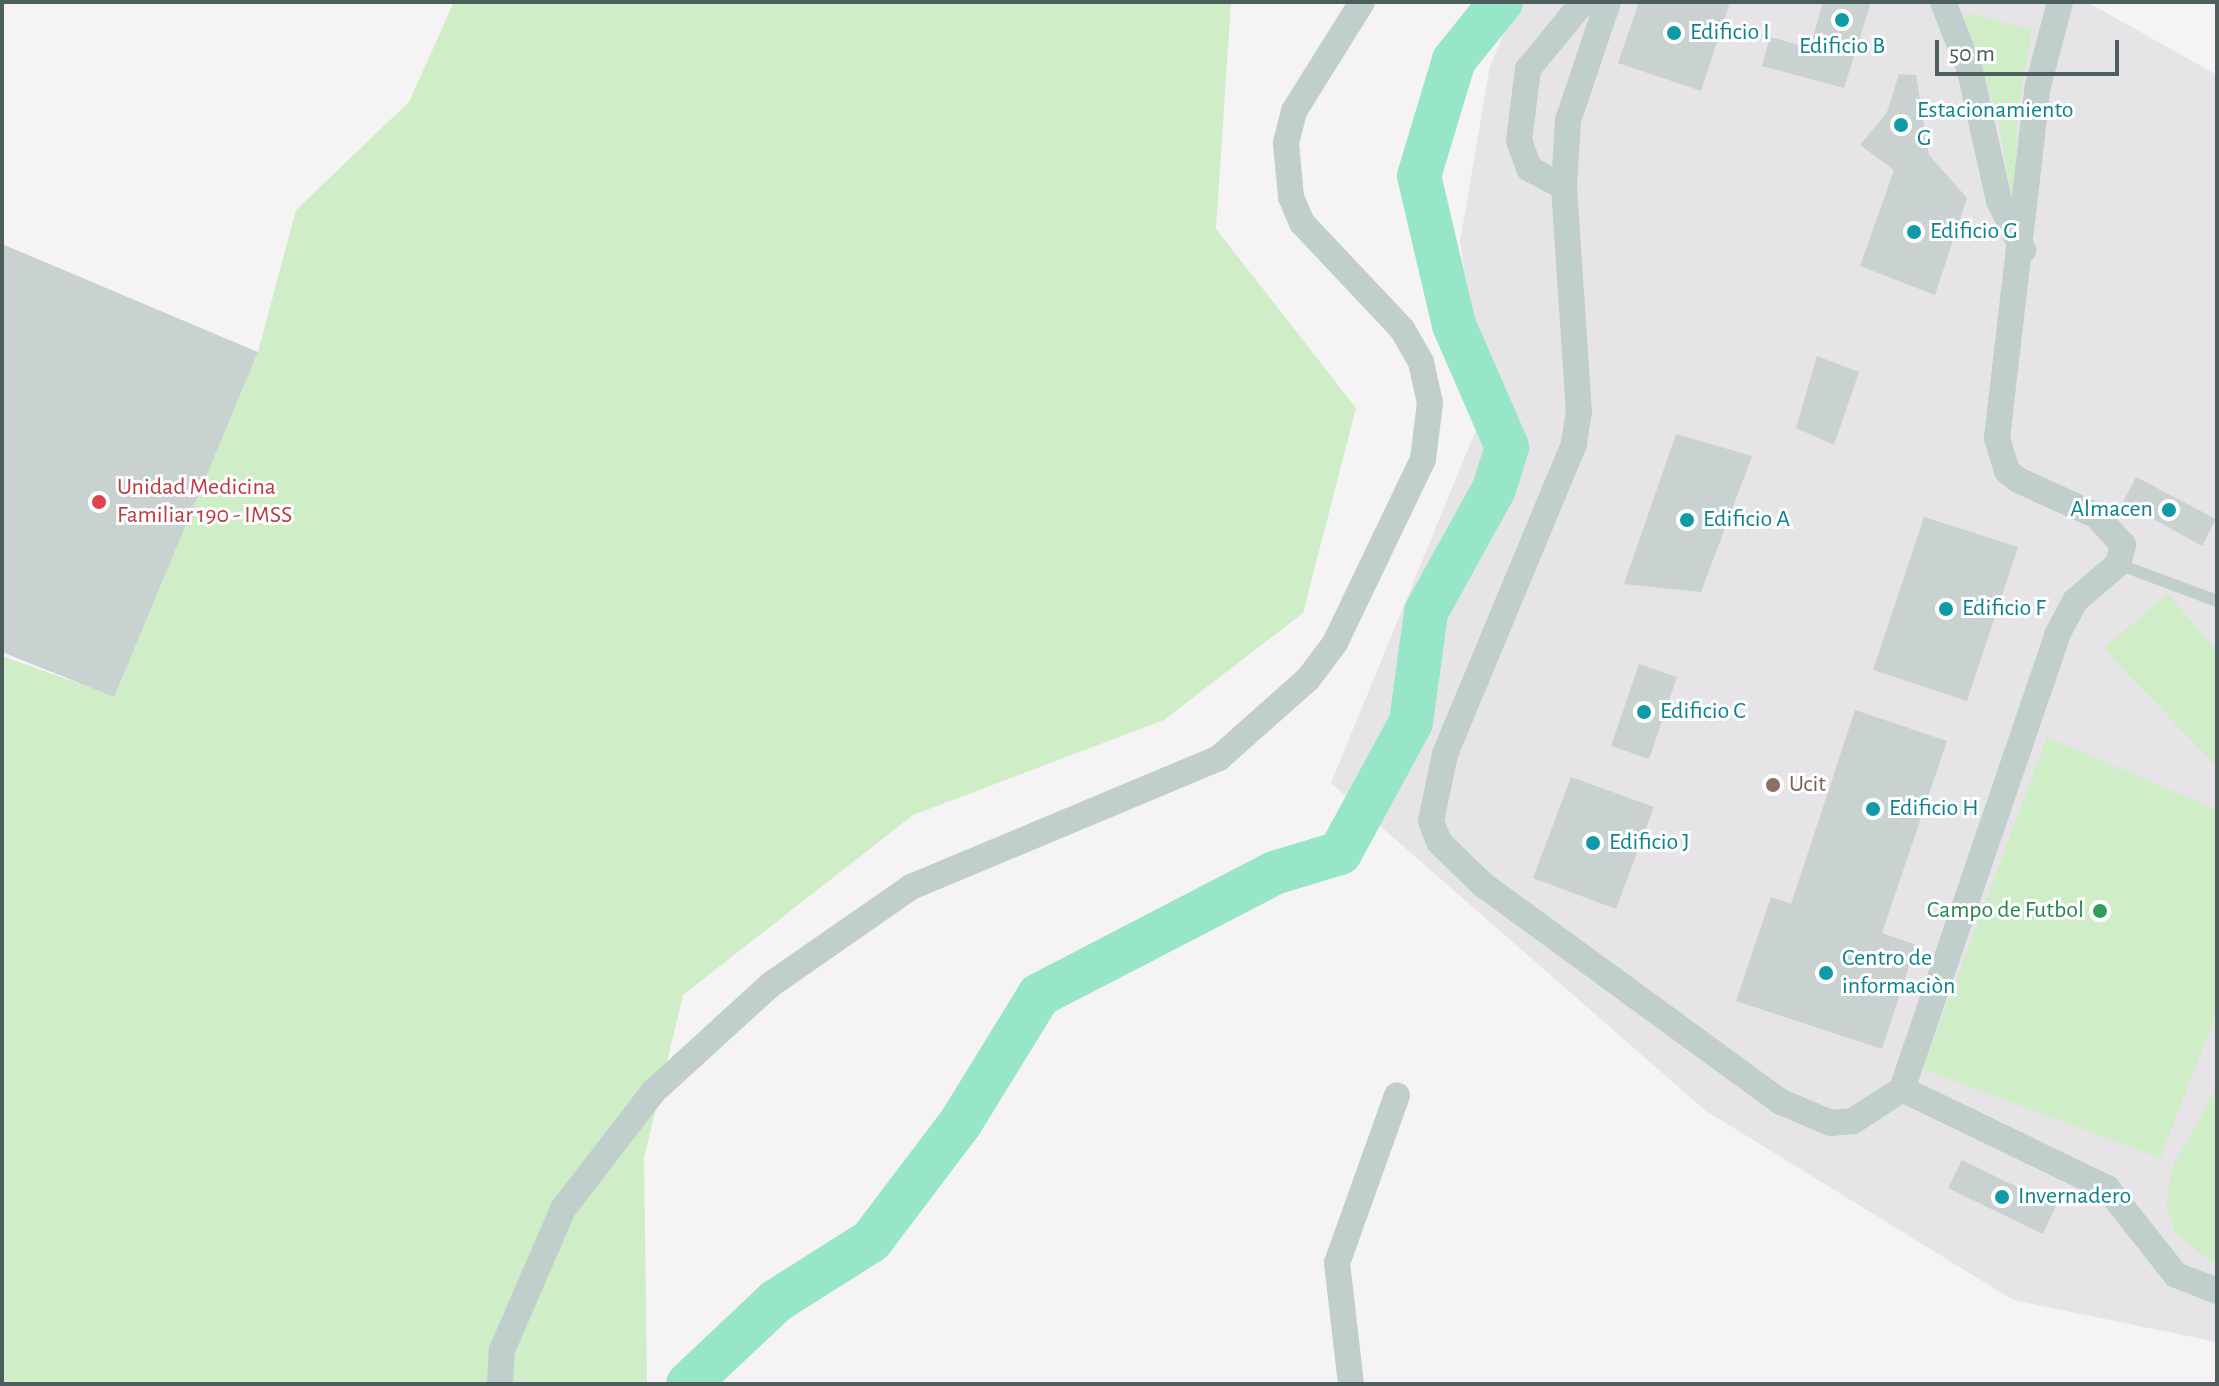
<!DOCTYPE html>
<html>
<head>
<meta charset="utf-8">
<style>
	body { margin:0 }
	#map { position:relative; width:2219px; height:1386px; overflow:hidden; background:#f5f3f4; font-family:"Alegreya Sans",sans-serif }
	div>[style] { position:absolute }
	.education>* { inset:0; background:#e6e4e6 }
	.green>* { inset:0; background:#cfedc7 }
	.river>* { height:44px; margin:-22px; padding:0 22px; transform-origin:22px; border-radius:22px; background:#97e6c7 }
	.building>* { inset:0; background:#cad1d1 }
	.service>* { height:12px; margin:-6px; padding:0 6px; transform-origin:6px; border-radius:6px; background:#c0cecc }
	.minor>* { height:26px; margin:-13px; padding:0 13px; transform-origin:13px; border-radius:13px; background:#c0cecc }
	.dots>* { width:22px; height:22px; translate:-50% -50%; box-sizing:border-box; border:4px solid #fff; border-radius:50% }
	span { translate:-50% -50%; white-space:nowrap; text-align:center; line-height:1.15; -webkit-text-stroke:6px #fff; paint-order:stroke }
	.culture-label { font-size:24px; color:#0d838f }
	.left { translate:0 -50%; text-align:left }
	.right { translate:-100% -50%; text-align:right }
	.health-label { font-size:24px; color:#be3a42 }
	.education-label { font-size:24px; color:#785e54 }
	.leisure-label { font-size:24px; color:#27864d }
	.frame { position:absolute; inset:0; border:4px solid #4c5f5c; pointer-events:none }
	.scale { position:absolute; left:1935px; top:40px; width:184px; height:36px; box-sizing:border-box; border:4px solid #4c5f5c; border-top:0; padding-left:10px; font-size:24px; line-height:28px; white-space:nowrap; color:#4c5f5c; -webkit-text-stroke:6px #fff; paint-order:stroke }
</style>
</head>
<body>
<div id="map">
	<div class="education">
		<div style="clip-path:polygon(1517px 2px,2087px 2px,2217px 75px,2217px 1342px,2013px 1300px,1706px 1111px,1331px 783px,1498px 376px,1472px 317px,1460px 242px,1490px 66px)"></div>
	</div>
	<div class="green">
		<div style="clip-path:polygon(454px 2px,1231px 2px,1216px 229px,1356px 408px,1303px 613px,1164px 720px,913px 815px,683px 995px,644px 1158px,647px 1384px,2px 1384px,2px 656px,114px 696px,258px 352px,296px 210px,409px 102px)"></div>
		<div style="clip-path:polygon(1972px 14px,2032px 30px,2017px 115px,2015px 219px,1998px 118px,1963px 17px)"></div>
		<div style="clip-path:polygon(2167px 593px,2217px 651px,2217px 767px,2104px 649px)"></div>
		<div style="clip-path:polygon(2047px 737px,2217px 810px,2217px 1012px,2160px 1158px,1923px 1069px)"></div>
		<div style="clip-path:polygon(2217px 1087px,2217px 1266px,2175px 1233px,2166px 1203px,2173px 1166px)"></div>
	</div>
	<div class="river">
		<div style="left:688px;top:1384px;width:121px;rotate:-43.3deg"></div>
		<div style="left:776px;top:1301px;width:112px;rotate:-32.3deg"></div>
		<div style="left:871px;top:1241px;width:149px;rotate:-52.9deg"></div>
		<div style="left:961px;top:1122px;width:149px;rotate:-58.4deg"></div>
		<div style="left:1039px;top:995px;width:265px;rotate:-27.4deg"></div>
		<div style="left:1274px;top:873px;width:69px;rotate:-16.9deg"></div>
		<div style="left:1340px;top:853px;width:149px;rotate:-61.5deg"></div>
		<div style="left:1411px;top:722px;width:111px;rotate:-82.2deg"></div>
		<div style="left:1426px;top:612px;width:141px;rotate:-61.1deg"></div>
		<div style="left:1494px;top:489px;width:44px;rotate:-72.8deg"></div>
		<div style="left:1507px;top:447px;width:133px;rotate:-113.5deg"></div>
		<div style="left:1454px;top:325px;width:153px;rotate:-103.2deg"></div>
		<div style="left:1419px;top:176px;width:121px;rotate:-73.2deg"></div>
		<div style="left:1454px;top:60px;width:75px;rotate:-51deg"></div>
	</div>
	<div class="building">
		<div style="clip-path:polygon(1639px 2px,1730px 2px,1701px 91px,1618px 63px)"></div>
		<div style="clip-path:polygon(1823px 2px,1871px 2px,1844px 88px,1762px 66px,1770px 37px,1810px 48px)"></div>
		<div style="clip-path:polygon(1899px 74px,1916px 75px,1929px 155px,1967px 198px,1935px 295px,1860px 266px,1894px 170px,1860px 145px,1887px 112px)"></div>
		<div style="clip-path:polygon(2px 244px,258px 352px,114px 697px,2px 652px)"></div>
		<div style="clip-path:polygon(1817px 356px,1859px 372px,1834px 445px,1796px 428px)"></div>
		<div style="clip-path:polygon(1676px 434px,1752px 456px,1701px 592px,1624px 584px)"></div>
		<div style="clip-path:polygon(2136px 477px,2216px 519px,2202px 546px,2123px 502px)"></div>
		<div style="clip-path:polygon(1924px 517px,2018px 547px,1967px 701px,1873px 670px)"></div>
		<div style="clip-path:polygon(1639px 664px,1677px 677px,1649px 759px,1611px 746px)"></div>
		<div style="clip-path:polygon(1855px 710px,1947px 741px,1882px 933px,1916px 945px,1882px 1049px,1736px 1001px,1771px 897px,1791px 904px)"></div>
		<div style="clip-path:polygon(1571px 777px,1654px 807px,1616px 909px,1533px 878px)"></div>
		<div style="clip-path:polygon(1962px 1160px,2056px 1206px,2043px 1234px,1948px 1188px)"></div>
	</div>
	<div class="service">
		<div style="left:2118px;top:564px;width:106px;rotate:20.5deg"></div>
	</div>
	<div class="minor">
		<div style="left:1608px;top:2px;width:125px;rotate:108.7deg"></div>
		<div style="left:1568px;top:120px;width:67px;rotate:93.4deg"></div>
		<div style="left:1564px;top:187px;width:225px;rotate:86.2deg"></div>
		<div style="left:1579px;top:411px;width:33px;rotate:99deg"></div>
		<div style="left:1574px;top:444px;width:336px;rotate:112.6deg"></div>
		<div style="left:1445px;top:754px;width:68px;rotate:101.8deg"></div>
		<div style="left:1431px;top:821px;width:22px;rotate:69deg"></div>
		<div style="left:1439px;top:842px;width:60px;rotate:44.3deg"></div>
		<div style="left:1482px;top:884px;width:370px;rotate:36.1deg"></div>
		<div style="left:1781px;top:1102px;width:54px;rotate:22.8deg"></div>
		<div style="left:1831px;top:1123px;width:22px;rotate:-5deg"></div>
		<div style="left:1853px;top:1121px;width:59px;rotate:-33.1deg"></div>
		<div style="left:1902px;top:1089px;width:480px;rotate:-71.1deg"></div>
		<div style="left:2057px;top:635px;width:38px;rotate:-62deg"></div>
		<div style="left:2075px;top:601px;width:57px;rotate:-40.7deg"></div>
		<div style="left:2118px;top:564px;width:20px;rotate:-75deg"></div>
		<div style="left:2123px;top:545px;width:39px;rotate:-132deg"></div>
		<div style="left:2097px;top:516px;width:87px;rotate:-155.5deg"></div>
		<div style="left:2018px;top:480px;width:14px;rotate:-141deg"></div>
		<div style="left:2007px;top:471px;width:34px;rotate:-107deg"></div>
		<div style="left:1997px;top:438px;width:354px;rotate:-83.4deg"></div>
		<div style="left:2038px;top:86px;width:87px;rotate:-75.3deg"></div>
		<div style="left:1943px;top:2px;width:74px;rotate:68.6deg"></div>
		<div style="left:1970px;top:71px;width:133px;rotate:77.4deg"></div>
		<div style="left:1999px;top:201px;width:55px;rotate:63.9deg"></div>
		<div style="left:1564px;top:187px;width:40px;rotate:-152deg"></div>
		<div style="left:1529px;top:168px;width:29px;rotate:-110deg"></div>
		<div style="left:1519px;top:141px;width:73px;rotate:-82.9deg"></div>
		<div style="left:1528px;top:69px;width:87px;rotate:-50.6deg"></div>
		<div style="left:1902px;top:1089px;width:228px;rotate:25.8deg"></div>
		<div style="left:2107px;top:1188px;width:111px;rotate:51.6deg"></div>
		<div style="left:2176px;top:1275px;width:44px;rotate:21.3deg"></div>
		<div style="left:500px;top:1384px;width:34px;rotate:-87deg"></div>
		<div style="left:502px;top:1350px;width:154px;rotate:-66.6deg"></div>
		<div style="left:563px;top:1209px;width:148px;rotate:-52.4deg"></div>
		<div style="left:653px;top:1092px;width:159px;rotate:-42.4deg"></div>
		<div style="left:770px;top:985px;width:172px;rotate:-34.8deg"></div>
		<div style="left:911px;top:887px;width:334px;rotate:-22.7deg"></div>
		<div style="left:1219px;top:758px;width:119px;rotate:-41.6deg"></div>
		<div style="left:1308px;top:679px;width:45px;rotate:-53.1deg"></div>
		<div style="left:1335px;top:643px;width:204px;rotate:-64.4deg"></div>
		<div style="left:1423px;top:459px;width:56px;rotate:-82.9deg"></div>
		<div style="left:1430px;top:403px;width:42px;rotate:-102.4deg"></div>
		<div style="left:1421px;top:362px;width:38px;rotate:-120deg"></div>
		<div style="left:1402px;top:329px;width:146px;rotate:-133.3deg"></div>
		<div style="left:1302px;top:223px;width:28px;rotate:-113deg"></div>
		<div style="left:1291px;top:197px;width:54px;rotate:-95.3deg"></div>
		<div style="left:1286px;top:143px;width:33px;rotate:-76deg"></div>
		<div style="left:1294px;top:111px;width:128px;rotate:-58deg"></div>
		<div style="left:1351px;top:1384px;width:122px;rotate:-96.6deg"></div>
		<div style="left:1337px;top:1263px;width:178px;rotate:-70.3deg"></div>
	</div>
	<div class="dots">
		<div style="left:1842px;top:20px;background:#0f9aa8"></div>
		<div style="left:1674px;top:33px;background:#0f9aa8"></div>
		<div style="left:1901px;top:125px;background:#0f9aa8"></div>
		<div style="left:1914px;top:232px;background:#0f9aa8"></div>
		<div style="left:99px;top:502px;background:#e0444e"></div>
		<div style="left:2169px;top:510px;background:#0f9aa8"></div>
		<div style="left:1687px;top:520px;background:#0f9aa8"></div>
		<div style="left:1946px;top:609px;background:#0f9aa8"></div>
		<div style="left:1644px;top:712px;background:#0f9aa8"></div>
		<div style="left:1773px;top:785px;background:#8d6e63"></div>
		<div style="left:1873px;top:809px;background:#0f9aa8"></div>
		<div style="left:1593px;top:843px;background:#0f9aa8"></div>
		<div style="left:2100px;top:911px;background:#2e9e5b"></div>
		<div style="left:1826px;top:973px;background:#0f9aa8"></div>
		<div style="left:2002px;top:1197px;background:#0f9aa8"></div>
	</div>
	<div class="culture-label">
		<span class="left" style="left:1690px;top:33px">Edificio I</span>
		<span style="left:1842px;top:47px">Edificio B</span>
		<span class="left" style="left:1917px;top:125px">Estacionamiento<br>G</span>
		<span class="left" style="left:1930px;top:232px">Edificio G</span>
		<span class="right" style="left:2153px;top:510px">Almacen</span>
		<span class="left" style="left:1703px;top:520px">Edificio A</span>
		<span class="left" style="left:1962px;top:609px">Edificio F</span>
		<span class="left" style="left:1660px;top:712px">Edificio C</span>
		<span class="left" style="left:1889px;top:809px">Edificio H</span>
		<span class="left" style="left:1609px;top:843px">Edificio J</span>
		<span class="left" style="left:1842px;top:973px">Centro de<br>informaciòn</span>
		<span class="left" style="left:2018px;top:1197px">Invernadero</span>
	</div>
	<div class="health-label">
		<span class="left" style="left:117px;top:502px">Unidad Medicina<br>Familiar 190 - IMSS</span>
	</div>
	<div class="education-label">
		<span class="left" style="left:1789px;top:785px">Ucit</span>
	</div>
	<div class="leisure-label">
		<span class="right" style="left:2084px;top:911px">Campo de Futbol</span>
	</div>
	<div class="frame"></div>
	<div class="scale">50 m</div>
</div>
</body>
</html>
